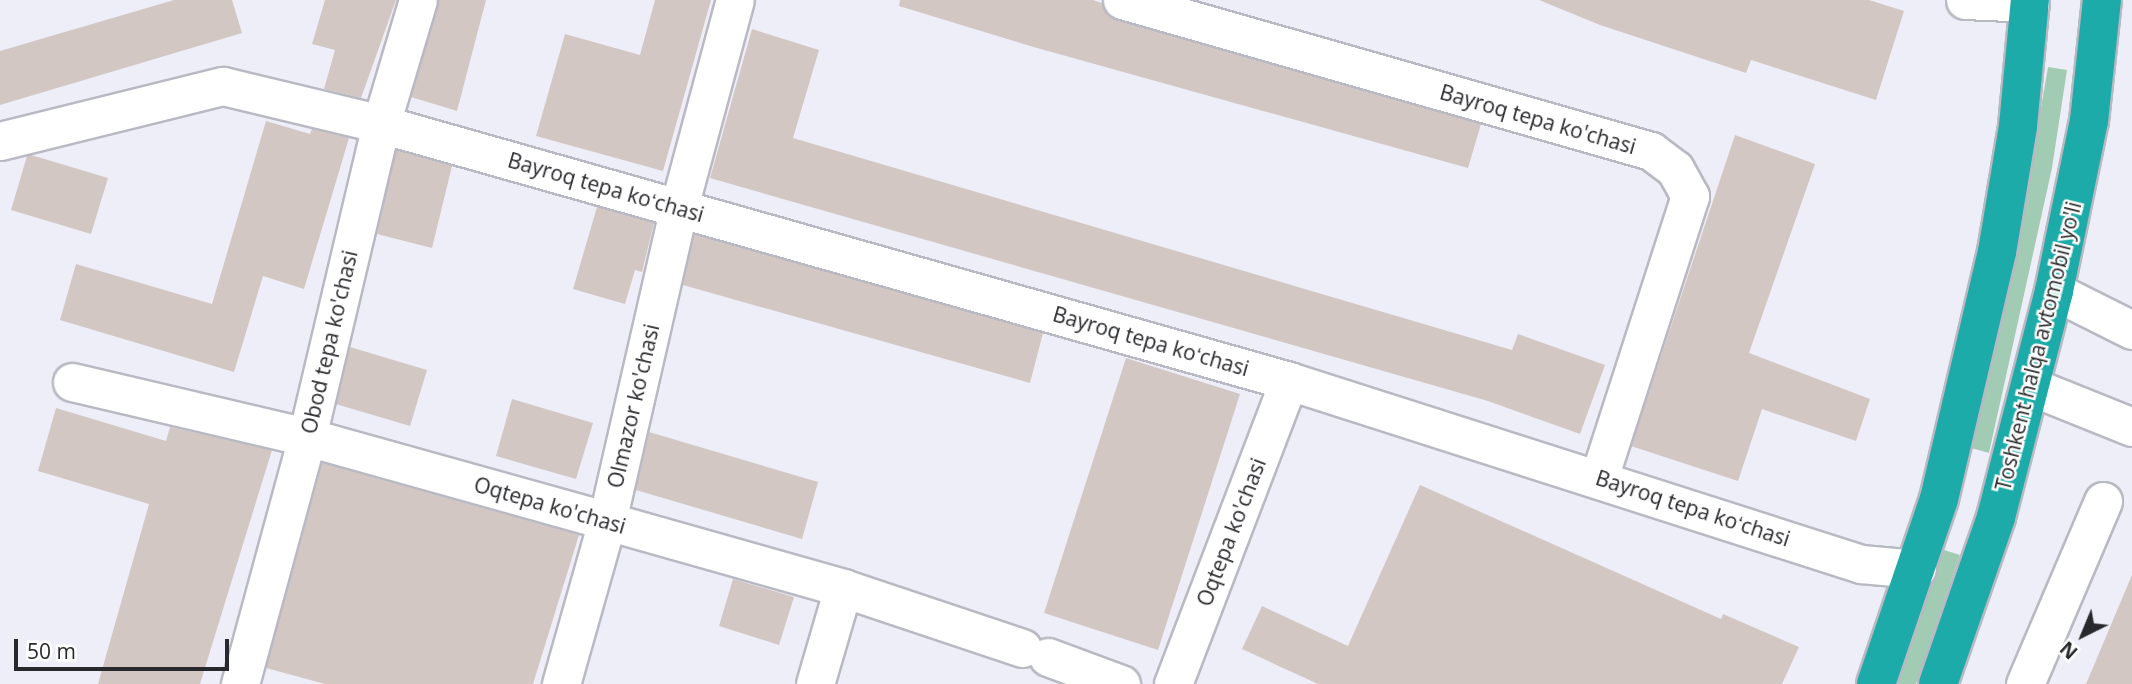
<!DOCTYPE html>
<html>
<head>
<meta charset="utf-8">
<style>
	body { margin:0 }
	#map { position:relative; width:2132px; height:684px; overflow:hidden; background:#eeeef8; font-family:"Open Sans",sans-serif }
	div>[style] { position:absolute }
	.green>* { inset:0; background:#a2cbb4 }
	.building>* { inset:0; background:#d2c7c3 }
	.roads { filter:drop-shadow(2px 0 #b9b9c3) drop-shadow(-2px 0 #b9b9c3) drop-shadow(0 2px #b9b9c3) drop-shadow(0 -2px #b9b9c3) }
	.minor>* { height:37px; margin:-18.5px; padding:0 18.5px; transform-origin:18.5px; border-radius:18.5px; background:#fff }
	.highway>* { height:38px; margin:-19px; padding:0 19px; transform-origin:19px; border-radius:19px; background:#1caba8 }
	span { translate:-50% -50%; white-space:nowrap; text-align:center; line-height:1.15; -webkit-text-stroke:5px #fff; paint-order:stroke }
	.street-label { font-size:21px; color:#28292c }
	.north { position:absolute; left:2048px; top:600px; width:70px; height:70px; -webkit-text-stroke:5px #fff; paint-order:stroke; rotate:223deg; font-size:19px; font-weight:700; line-height:28px; text-align:center; color:#28292c }
	.north::after { content:''; display:block; margin:auto; width:24px; height:32px; background:#28292c; clip-path:polygon(50% 0,100% 100%,50% 72%,0 100%) }
	.scale { position:absolute; left:14px; top:639px; width:215px; height:32px; box-sizing:border-box; border:4px solid #28292c; border-top:0; padding-left:9px; font-size:21px; line-height:24px; white-space:nowrap; color:#28292c; -webkit-text-stroke:5px #fff; paint-order:stroke }
</style>
</head>
<body>
<div id="map">
	<div class="green">
		<div style="clip-path:polygon(2048px 67px,2067px 70px,2052px 168px,1989px 453px,1971px 448px,2015px 259px)"></div>
		<div style="clip-path:polygon(1941px 549px,1960px 555px,1932px 637px,1916px 684px,1895px 684px)"></div>
	</div>
	<div class="building">
		<div style="clip-path:polygon(174px 0,232px 0,242px 33px,0 105px,0 51px)"></div>
		<div style="clip-path:polygon(325px 0,396px 0,361px 98px,324px 89px,335px 50px,312px 44px)"></div>
		<div style="clip-path:polygon(438px 0,486px 0,457px 111px,411px 97px)"></div>
		<div style="clip-path:polygon(655px 0,711px 0,663px 171px,536px 136px,565px 34px,640px 55px)"></div>
		<div style="clip-path:polygon(900px 0,1093px 0,1102px 3px,1107px 14px,1116px 20px,1481px 124px,1468px 168px,1030px 46px,899px 6px)"></div>
		<div style="clip-path:polygon(1539px 0,1869px 0,1904px 11px,1876px 100px,1751px 60px,1746px 73px,1600px 25px)"></div>
		<div style="clip-path:polygon(752px 29px,819px 50px,793px 138px,1512px 350px,1518px 334px,1605px 365px,1580px 434px,1488px 401px,710px 178px)"></div>
		<div style="clip-path:polygon(266px 121px,310px 134px,312px 129px,349px 138px,304px 289px,263px 276px,234px 372px,60px 320px,76px 264px,212px 304px)"></div>
		<div style="clip-path:polygon(1735px 135px,1815px 164px,1749px 353px,1870px 399px,1856px 441px,1762px 409px,1738px 481px,1631px 446px)"></div>
		<div style="clip-path:polygon(396px 150px,452px 166px,432px 248px,377px 234px)"></div>
		<div style="clip-path:polygon(31px 155px,108px 178px,91px 234px,11px 210px,27px 156px)"></div>
		<div style="clip-path:polygon(597px 207px,654px 223px,642px 272px,635px 270px,625px 304px,573px 289px)"></div>
		<div style="clip-path:polygon(694px 234px,1043px 333px,1030px 383px,683px 285px)"></div>
		<div style="clip-path:polygon(350px 347px,427px 370px,410px 426px,336px 404px)"></div>
		<div style="clip-path:polygon(1126px 358px,1240px 394px,1158px 650px,1044px 613px)"></div>
		<div style="clip-path:polygon(512px 399px,593px 423px,576px 479px,496px 456px)"></div>
		<div style="clip-path:polygon(56px 408px,166px 441px,170px 427px,272px 450px,200px 684px,98px 684px,149px 504px,38px 471px)"></div>
		<div style="clip-path:polygon(649px 432px,818px 482px,802px 539px,636px 490px)"></div>
		<div style="clip-path:polygon(322px 463px,579px 535px,533px 684px,325px 684px,266px 668px)"></div>
		<div style="clip-path:polygon(1420px 485px,1721px 619px,1723px 614px,1799px 647px,1782px 684px,1318px 684px,1242px 649px,1262px 606px,1348px 646px)"></div>
		<div style="clip-path:polygon(2132px 575px,2132px 684px,2086px 684px)"></div>
		<div style="clip-path:polygon(733px 579px,794px 597px,779px 645px,719px 626px)"></div>
	</div>
	<div class="roads">
		<div class="minor">
			<div style="left:1122px;top:0;width:550px;rotate:15.93deg"></div>
			<div style="left:1651px;top:151px;width:30px;rotate:37deg"></div>
			<div style="left:1675px;top:169px;width:31px;rotate:61deg"></div>
			<div style="left:1690px;top:196px;width:295px;rotate:107.9deg"></div>
			<div style="left:1965px;top:0;width:65px;rotate:2.6deg"></div>
			<div style="left:0;top:141px;width:230px;rotate:-13.9deg"></div>
			<div style="left:223px;top:86px;width:163px;rotate:13.5deg"></div>
			<div style="left:381px;top:124px;width:944px;rotate:15.8deg"></div>
			<div style="left:1289px;top:381px;width:601px;rotate:17.74deg"></div>
			<div style="left:1861px;top:564px;width:56px;rotate:5.1deg"></div>
			<div style="left:2054px;top:291px;width:87px;rotate:26.6deg"></div>
			<div style="left:72px;top:382px;width:241px;rotate:13.2deg"></div>
			<div style="left:307px;top:437px;width:312px;rotate:15.6deg"></div>
			<div style="left:607px;top:521px;width:245px;rotate:15.8deg"></div>
			<div style="left:843px;top:588px;width:189px;rotate:18.5deg"></div>
			<div style="left:2030px;top:386px;width:110px;rotate:21.9deg"></div>
			<div style="left:1048px;top:657px;width:78px;rotate:20.3deg"></div>
			<div style="left:240px;top:684px;width:256px;rotate:-74.8deg"></div>
			<div style="left:307px;top:437px;width:322px;rotate:-76.7deg"></div>
			<div style="left:381px;top:124px;width:129px;rotate:-73.4deg"></div>
			<div style="left:561px;top:684px;width:169px;rotate:-74.2deg"></div>
			<div style="left:607px;top:521px;width:322px;rotate:-77.1deg"></div>
			<div style="left:679px;top:207px;width:214px;rotate:-74.9deg"></div>
			<div style="left:815px;top:684px;width:100px;rotate:-73.7deg"></div>
			<div style="left:1173px;top:684px;width:324px;rotate:-69.1deg"></div>
			<div style="left:2025px;top:684px;width:199px;rotate:-66.9deg"></div>
		</div>
		<div class="highway">
			<div style="left:1876px;top:684px;width:195px;rotate:-71.2deg"></div>
			<div style="left:1939px;top:499px;width:254px;rotate:-76.8deg"></div>
			<div style="left:1997px;top:252px;width:128px;rotate:-80.5deg"></div>
			<div style="left:2018px;top:126px;width:127px;rotate:-84.6deg"></div>
			<div style="left:1938px;top:684px;width:177px;rotate:-70.8deg"></div>
			<div style="left:1996px;top:517px;width:233px;rotate:-75.6deg"></div>
			<div style="left:2054px;top:291px;width:174px;rotate:-78.4deg"></div>
			<div style="left:2089px;top:121px;width:122px;rotate:-83.9deg"></div>
		</div>
	</div>
	<div class="street-label">
		<span style="left:1538px;top:119px;rotate:16deg">Bayroq tepa ko'chasi</span>
		<span style="left:606px;top:187px;rotate:16deg">Bayroq tepa koʻchasi</span>
		<span style="left:1151px;top:341px;rotate:16deg">Bayroq tepa koʻchasi</span>
		<span style="left:329px;top:342px;rotate:-77deg">Obod tepa ko'chasi</span>
		<span style="left:2038px;top:346px;rotate:-76deg">Toshkent halqa avtomobil yo'li</span>
		<span style="left:633px;top:406px;rotate:-77deg">Olmazor ko'chasi</span>
		<span style="left:550px;top:505px;rotate:16deg">Oqtepa ko'chasi</span>
		<span style="left:1693px;top:508px;rotate:18deg">Bayroq tepa koʻchasi</span>
		<span style="left:1231px;top:532px;rotate:-69deg">Oqtepa ko'chasi</span>
	</div>
	<div class="north">N</div>
	<div class="scale">50 m</div>
</div>
</body>
</html>
